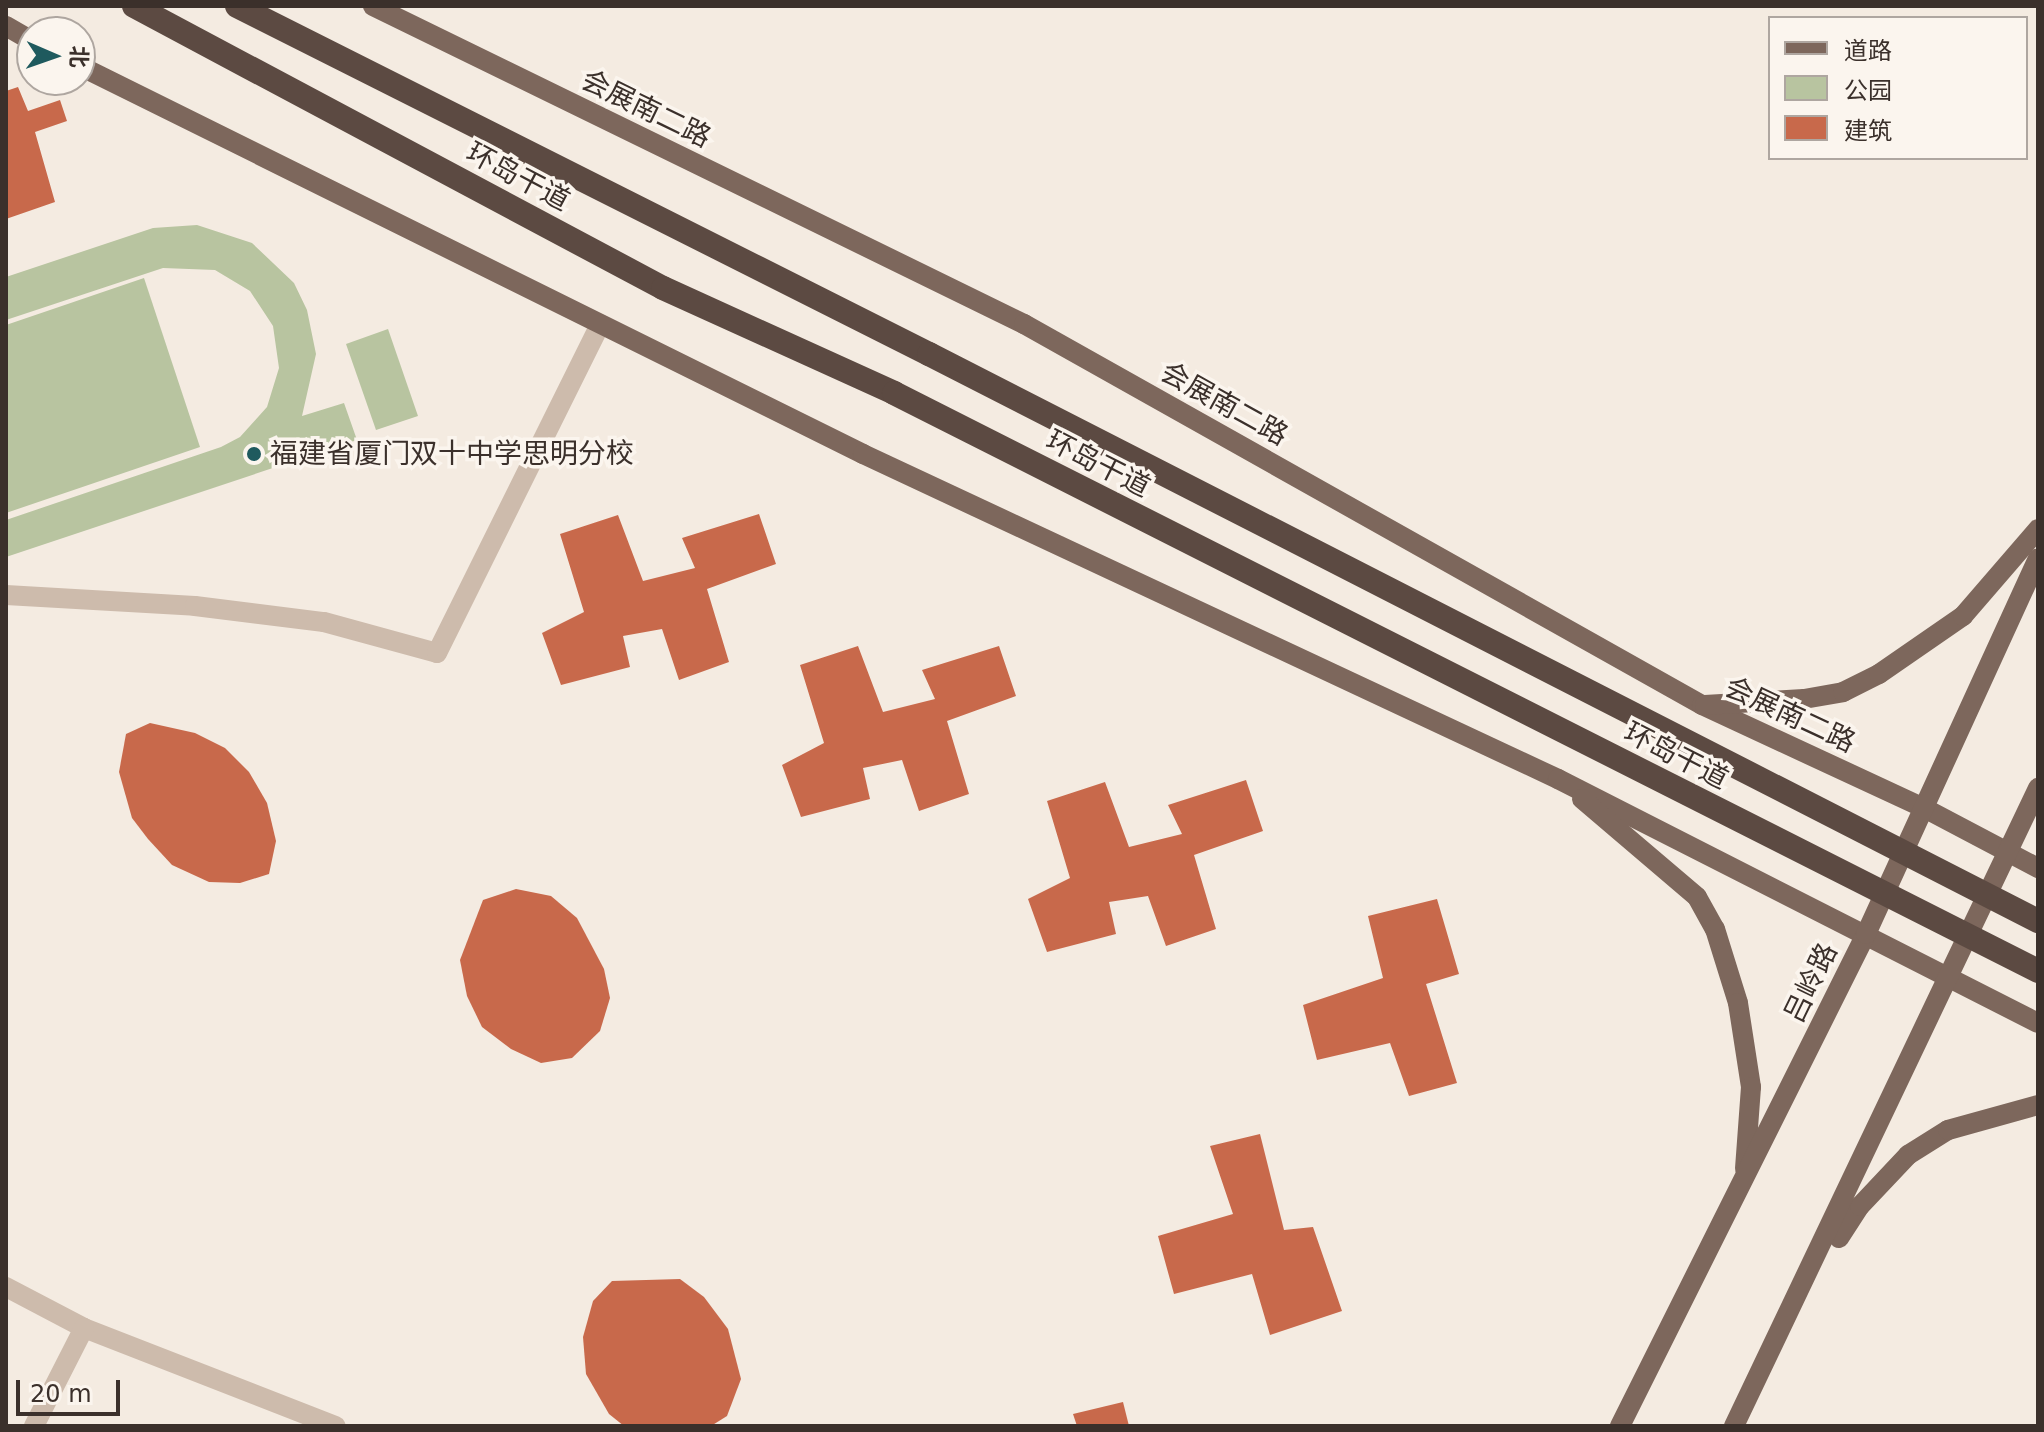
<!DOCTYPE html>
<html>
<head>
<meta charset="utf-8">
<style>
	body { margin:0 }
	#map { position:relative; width:2044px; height:1432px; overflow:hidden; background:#f4ebe1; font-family:"DejaVu Sans","Noto Sans SC",sans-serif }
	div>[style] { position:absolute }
	.green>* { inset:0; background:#b8c4a0 }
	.building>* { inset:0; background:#c8694b }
	.minor>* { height:20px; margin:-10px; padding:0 10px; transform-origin:10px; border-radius:10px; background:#cdbbac }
	.major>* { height:20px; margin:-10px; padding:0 10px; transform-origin:10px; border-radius:10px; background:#7d675c }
	.highway>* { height:24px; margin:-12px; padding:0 12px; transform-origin:12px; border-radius:12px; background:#5c4a42 }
	.highway-bridge>* { height:24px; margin:-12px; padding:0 12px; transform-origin:12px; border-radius:12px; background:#5c4a42 }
	.dots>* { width:22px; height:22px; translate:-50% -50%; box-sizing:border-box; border:4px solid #fbf5ee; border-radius:50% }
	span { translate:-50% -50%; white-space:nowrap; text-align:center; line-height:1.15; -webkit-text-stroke:7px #fbf5ee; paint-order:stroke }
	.street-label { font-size:28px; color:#3b302b }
	.poi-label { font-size:28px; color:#3b302b }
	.left { translate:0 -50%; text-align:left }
	.frame { position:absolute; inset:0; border:8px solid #3b302b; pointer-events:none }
	.legend { position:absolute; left:1768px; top:16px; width:260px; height:144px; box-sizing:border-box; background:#fbf5ee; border:2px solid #aea6a0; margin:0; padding:10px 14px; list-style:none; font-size:24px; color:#3b302b }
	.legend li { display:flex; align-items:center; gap:16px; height:40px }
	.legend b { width:40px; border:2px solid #aea6a0 }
	.north { position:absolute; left:16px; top:16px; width:80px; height:80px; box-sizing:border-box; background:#fbf5ee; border:2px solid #aea6a0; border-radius:50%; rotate:92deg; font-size:22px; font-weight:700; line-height:32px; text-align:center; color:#3b302b }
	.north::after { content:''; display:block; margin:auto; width:28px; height:36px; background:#1f5a5e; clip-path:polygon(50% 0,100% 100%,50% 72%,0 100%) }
	.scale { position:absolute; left:16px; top:1380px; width:104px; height:36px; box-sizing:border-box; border:4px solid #3b302b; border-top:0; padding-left:10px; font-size:24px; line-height:28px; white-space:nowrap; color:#3b302b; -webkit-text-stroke:6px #fbf5ee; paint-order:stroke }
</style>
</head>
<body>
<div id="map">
	<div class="green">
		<div style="clip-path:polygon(197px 225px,252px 243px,294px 283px,307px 310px,316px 354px,302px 416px,344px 403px,357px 440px,6px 557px,6px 520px,221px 447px,240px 437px,267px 407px,279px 368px,273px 326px,250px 291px,215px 270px,163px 268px,6px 320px,6px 277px,153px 228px)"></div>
		<div style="clip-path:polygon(144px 278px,200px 447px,6px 513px,6px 325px)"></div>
		<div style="clip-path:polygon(388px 329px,418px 416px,376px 430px,346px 344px)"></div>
	</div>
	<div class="building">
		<div style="clip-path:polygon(18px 87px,28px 111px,60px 100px,67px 121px,35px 132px,55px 202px,6px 219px,6px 91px)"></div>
		<div style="clip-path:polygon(759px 514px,776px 564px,707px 589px,729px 662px,679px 680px,662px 629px,623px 636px,630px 667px,561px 685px,542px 633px,584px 612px,560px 534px,618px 515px,643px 581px,695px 568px,682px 538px)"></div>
		<div style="clip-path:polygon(858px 646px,883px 712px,935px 699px,922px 670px,999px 646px,1016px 696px,947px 721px,969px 794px,919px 811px,902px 760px,863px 768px,870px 799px,801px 817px,782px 765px,824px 743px,800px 665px)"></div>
		<div style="clip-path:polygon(150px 723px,195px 733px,225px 748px,249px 772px,267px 803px,276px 841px,269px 874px,240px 883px,209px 882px,172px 865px,148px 839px,132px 818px,119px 772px,126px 734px)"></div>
		<div style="clip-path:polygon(1246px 780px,1263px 831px,1194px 855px,1216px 929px,1166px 946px,1148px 896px,1109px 902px,1116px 934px,1047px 952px,1028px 899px,1070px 878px,1047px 801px,1105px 782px,1129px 847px,1182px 834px,1168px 805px)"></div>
		<div style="clip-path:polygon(516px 889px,551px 896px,577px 918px,604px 969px,610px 998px,600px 1031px,572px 1058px,541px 1063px,511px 1049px,482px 1027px,467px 996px,460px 960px,483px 900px)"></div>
		<div style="clip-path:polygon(1437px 899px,1459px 974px,1426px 984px,1457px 1083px,1409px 1096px,1390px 1043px,1317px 1060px,1303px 1005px,1383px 978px,1368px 916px)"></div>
		<div style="clip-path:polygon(1260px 1134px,1284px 1230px,1313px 1227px,1342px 1311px,1270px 1335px,1252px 1274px,1174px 1294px,1158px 1236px,1233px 1214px,1210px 1146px)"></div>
		<div style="clip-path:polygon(680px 1279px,704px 1297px,728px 1329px,741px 1379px,727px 1416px,711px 1426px,624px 1426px,609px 1414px,586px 1374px,583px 1337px,593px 1301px,612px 1281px)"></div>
		<div style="clip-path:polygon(1123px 1402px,1129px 1426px,1077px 1426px,1073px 1414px)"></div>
	</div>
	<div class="minor">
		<div style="left:6px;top:595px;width:189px;rotate:3.3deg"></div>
		<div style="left:195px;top:606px;width:130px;rotate:7.1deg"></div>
		<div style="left:324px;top:622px;width:117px;rotate:15.3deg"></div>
		<div style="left:437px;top:653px;width:367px;rotate:-63.6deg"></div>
		<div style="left:6px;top:1287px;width:88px;rotate:27.7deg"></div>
		<div style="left:84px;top:1328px;width:270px;rotate:21.3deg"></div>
		<div style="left:34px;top:1426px;width:110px;rotate:-63deg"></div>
	</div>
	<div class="major">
		<div style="left:373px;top:6px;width:725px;rotate:26.03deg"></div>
		<div style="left:1024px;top:324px;width:778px;rotate:29.33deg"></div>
		<div style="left:1702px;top:705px;width:247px;rotate:24.9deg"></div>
		<div style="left:1926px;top:809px;width:127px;rotate:27.8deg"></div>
		<div style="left:6px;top:26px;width:30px;rotate:30deg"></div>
		<div style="left:80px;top:66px;width:874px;rotate:26.36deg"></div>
		<div style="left:863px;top:454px;width:767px;rotate:25.06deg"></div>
		<div style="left:1558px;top:779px;width:538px;rotate:26.95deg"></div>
		<div style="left:1705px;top:705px;width:99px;rotate:-3.5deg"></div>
		<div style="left:1804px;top:699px;width:40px;rotate:-10deg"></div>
		<div style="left:1843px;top:692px;width:40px;rotate:-26.6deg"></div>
		<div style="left:1879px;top:674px;width:102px;rotate:-34.6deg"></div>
		<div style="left:1963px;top:616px;width:115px;rotate:-49.2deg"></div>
		<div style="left:1582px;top:799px;width:151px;rotate:40.4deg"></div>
		<div style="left:1697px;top:897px;width:37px;rotate:61deg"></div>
		<div style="left:1715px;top:929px;width:77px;rotate:72.7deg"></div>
		<div style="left:1738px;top:1003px;width:85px;rotate:81.2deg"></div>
		<div style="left:1751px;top:1087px;width:82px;rotate:94.2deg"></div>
		<div style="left:1839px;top:1238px;width:38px;rotate:-57deg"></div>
		<div style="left:1860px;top:1206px;width:70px;rotate:-46.7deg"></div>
		<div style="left:1908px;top:1155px;width:47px;rotate:-32deg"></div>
		<div style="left:1948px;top:1130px;width:93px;rotate:-15.5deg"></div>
		<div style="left:1620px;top:1426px;width:550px;rotate:-63.43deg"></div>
		<div style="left:1866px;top:934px;width:413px;rotate:-65.4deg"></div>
		<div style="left:1734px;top:1426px;width:707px;rotate:-64.52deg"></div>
	</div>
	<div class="highway">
		<div style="left:134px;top:6px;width:599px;rotate:28.06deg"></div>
		<div style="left:663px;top:288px;width:254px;rotate:24.4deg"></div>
		<div style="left:237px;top:6px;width:775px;rotate:26.7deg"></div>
	</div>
	<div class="highway-bridge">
		<div style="left:929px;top:354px;width:1246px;rotate:27.08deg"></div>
		<div style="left:894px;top:393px;width:1282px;rotate:26.8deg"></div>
	</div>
	<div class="dots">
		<div style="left:254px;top:454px;background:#1f5a5e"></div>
	</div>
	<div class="street-label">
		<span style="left:646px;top:109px;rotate:26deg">会展南二路</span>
		<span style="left:518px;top:177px;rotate:28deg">环岛干道</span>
		<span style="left:1224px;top:404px;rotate:29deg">会展南二路</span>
		<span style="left:1098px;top:464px;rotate:27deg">环岛干道</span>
		<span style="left:1790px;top:715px;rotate:25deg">会展南二路</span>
		<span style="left:1676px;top:756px;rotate:27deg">环岛干道</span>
		<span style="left:1811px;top:983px;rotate:-64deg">吕岭路</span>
	</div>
	<div class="poi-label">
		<span class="left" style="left:270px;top:454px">福建省厦门双十中学思明分校</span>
	</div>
	<div class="frame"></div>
	<ul class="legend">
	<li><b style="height:10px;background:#7d675c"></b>道路</li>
	<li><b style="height:22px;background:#b8c4a0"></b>公园</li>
	<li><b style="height:22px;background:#c8694b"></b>建筑</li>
	</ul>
	<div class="north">北</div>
	<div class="scale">20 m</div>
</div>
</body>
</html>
